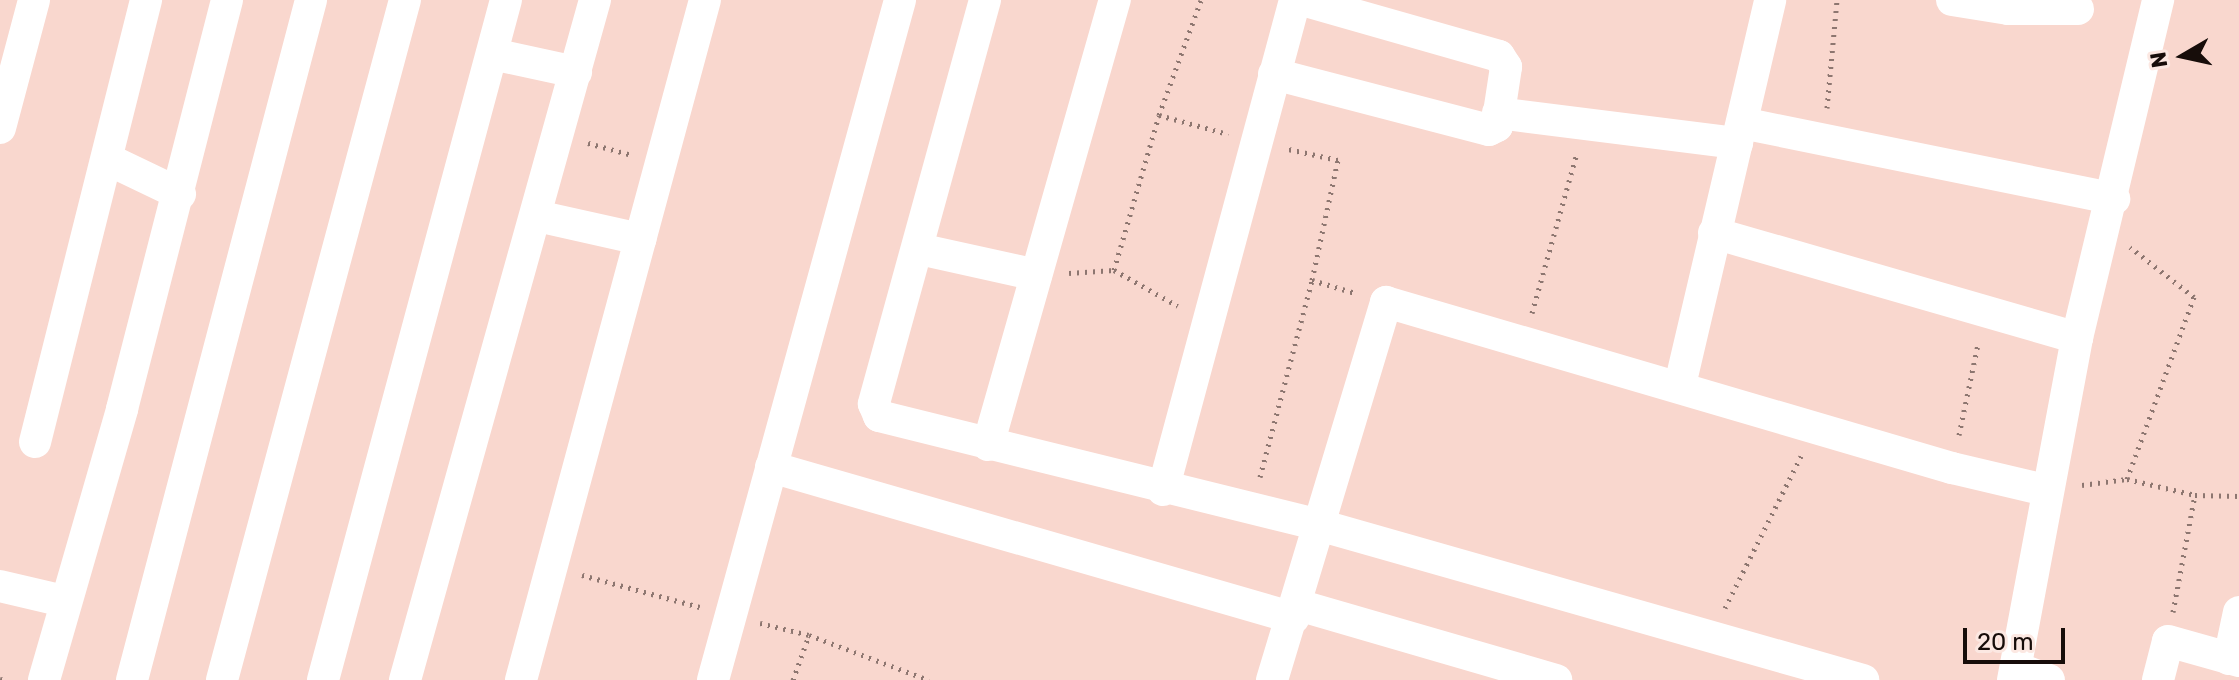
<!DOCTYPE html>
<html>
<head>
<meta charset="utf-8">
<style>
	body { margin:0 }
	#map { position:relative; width:2239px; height:680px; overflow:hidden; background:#f9d7ce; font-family:Rubik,sans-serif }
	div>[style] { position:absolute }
	.path>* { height:5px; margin-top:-2.5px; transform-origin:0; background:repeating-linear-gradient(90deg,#8d7670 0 2px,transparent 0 8px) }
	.minor>* { height:32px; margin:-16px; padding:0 16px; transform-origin:16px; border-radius:16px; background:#fff }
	span { translate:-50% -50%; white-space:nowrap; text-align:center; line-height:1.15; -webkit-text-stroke:7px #fce8e2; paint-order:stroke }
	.north { position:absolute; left:2143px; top:16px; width:80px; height:80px; -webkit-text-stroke:6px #fce8e2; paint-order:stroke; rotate:261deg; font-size:22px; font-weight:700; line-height:32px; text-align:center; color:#170d0a }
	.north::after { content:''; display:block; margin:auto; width:28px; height:36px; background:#170d0a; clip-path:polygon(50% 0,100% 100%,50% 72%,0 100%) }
	.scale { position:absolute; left:1963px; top:628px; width:102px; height:36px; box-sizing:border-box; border:4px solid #170d0a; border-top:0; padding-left:10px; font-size:24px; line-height:28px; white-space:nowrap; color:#170d0a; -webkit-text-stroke:6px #fce8e2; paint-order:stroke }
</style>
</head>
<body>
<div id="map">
	<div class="path">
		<div style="left:1827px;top:108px;width:108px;rotate:-84.7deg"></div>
		<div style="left:1159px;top:115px;width:72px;rotate:15.4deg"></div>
		<div style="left:588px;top:143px;width:46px;rotate:15.3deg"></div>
		<div style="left:1114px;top:270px;width:161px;rotate:-73.8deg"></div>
		<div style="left:1159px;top:115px;width:122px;rotate:-69.9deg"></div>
		<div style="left:1069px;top:273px;width:45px;rotate:-3.8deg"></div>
		<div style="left:1114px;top:270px;width:73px;rotate:29.4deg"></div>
		<div style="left:1312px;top:280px;width:45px;rotate:16.8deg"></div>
		<div style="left:1532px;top:313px;width:166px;rotate:-74.3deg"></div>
		<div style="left:1959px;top:435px;width:93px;rotate:-78.2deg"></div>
		<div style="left:1260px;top:477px;width:204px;rotate:-75.2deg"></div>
		<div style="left:1312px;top:280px;width:123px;rotate:-77.8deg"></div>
		<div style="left:1338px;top:160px;width:51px;rotate:-167.6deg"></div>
		<div style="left:2127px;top:479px;width:194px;rotate:-69.8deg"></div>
		<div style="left:2194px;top:297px;width:81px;rotate:-142deg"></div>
		<div style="left:2082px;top:485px;width:45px;rotate:-7.6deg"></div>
		<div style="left:2127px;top:479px;width:70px;rotate:13.2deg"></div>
		<div style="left:2195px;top:495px;width:44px;rotate:1.3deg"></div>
		<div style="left:582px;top:575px;width:122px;rotate:15.2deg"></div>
		<div style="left:1725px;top:608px;width:170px;rotate:-63.4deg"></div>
		<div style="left:2173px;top:612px;width:119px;rotate:-79.4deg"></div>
		<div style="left:760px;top:623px;width:50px;rotate:13.8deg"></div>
		<div style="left:809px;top:635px;width:128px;rotate:20.6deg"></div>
		<div style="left:0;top:679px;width:4px;rotate:14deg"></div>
		<div style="left:793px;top:680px;width:48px;rotate:-70.4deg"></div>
	</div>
	<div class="minor">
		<div style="left:985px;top:0;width:419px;rotate:105.4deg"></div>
		<div style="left:874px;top:404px;width:13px;rotate:67deg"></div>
		<div style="left:879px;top:416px;width:453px;rotate:13.9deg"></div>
		<div style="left:1319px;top:525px;width:566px;rotate:15.9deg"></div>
		<div style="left:1952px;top:0;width:57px;rotate:9.1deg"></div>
		<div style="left:2008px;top:9px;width:70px"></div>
		<div style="left:492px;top:54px;width:86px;rotate:12.1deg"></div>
		<div style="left:1274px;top:74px;width:222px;rotate:14.6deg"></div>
		<div style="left:1489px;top:130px;width:9px;rotate:-27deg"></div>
		<div style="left:1497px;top:126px;width:60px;rotate:-81.3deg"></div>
		<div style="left:1506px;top:67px;width:13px;rotate:-122deg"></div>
		<div style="left:1499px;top:56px;width:205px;rotate:-164.1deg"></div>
		<div style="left:1498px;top:113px;width:241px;rotate:7.2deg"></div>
		<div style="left:1742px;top:123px;width:380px;rotate:11.5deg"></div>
		<div style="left:0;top:128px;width:132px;rotate:-75.1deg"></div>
		<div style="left:107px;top:159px;width:81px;rotate:25.6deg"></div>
		<div style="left:537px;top:216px;width:106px;rotate:12.6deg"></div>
		<div style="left:1714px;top:233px;width:378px;rotate:16.1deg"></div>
		<div style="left:919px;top:249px;width:120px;rotate:12.5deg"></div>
		<div style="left:1680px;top:385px;width:395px;rotate:-76.8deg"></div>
		<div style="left:35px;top:442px;width:456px;rotate:-75.9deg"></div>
		<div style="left:988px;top:445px;width:463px;rotate:-74.1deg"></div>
		<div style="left:771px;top:467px;width:544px;rotate:16.1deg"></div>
		<div style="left:1163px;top:490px;width:507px;rotate:-74.92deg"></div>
		<div style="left:0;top:586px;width:66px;rotate:13.2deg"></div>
		<div style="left:1298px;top:605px;width:269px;rotate:16.2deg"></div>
		<div style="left:2229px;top:659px;width:48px;rotate:-78deg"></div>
		<div style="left:2016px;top:668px;width:35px;rotate:20deg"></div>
		<div style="left:44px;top:680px;width:282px;rotate:-73.9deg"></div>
		<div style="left:122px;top:409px;width:422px;rotate:-75.6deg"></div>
		<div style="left:132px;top:680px;width:703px;rotate:-75.25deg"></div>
		<div style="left:222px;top:680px;width:704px;rotate:-74.94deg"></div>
		<div style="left:323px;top:680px;width:704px;rotate:-74.94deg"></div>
		<div style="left:405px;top:680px;width:706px;rotate:-74.39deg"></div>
		<div style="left:521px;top:680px;width:704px;rotate:-74.86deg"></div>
		<div style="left:713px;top:680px;width:705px;rotate:-74.62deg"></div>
		<div style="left:1272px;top:680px;width:395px;rotate:-73.2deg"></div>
		<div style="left:1386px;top:302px;width:590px;rotate:16.35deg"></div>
		<div style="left:1952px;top:468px;width:96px;rotate:13.3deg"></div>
		<div style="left:2013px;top:680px;width:348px;rotate:-79.4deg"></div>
		<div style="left:2077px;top:338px;width:348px;rotate:-76.5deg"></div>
		<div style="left:2158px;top:680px;width:40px;rotate:-75.6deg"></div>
		<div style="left:2168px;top:641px;width:74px;rotate:15.7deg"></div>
	</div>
	<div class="north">N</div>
	<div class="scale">20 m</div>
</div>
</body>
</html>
